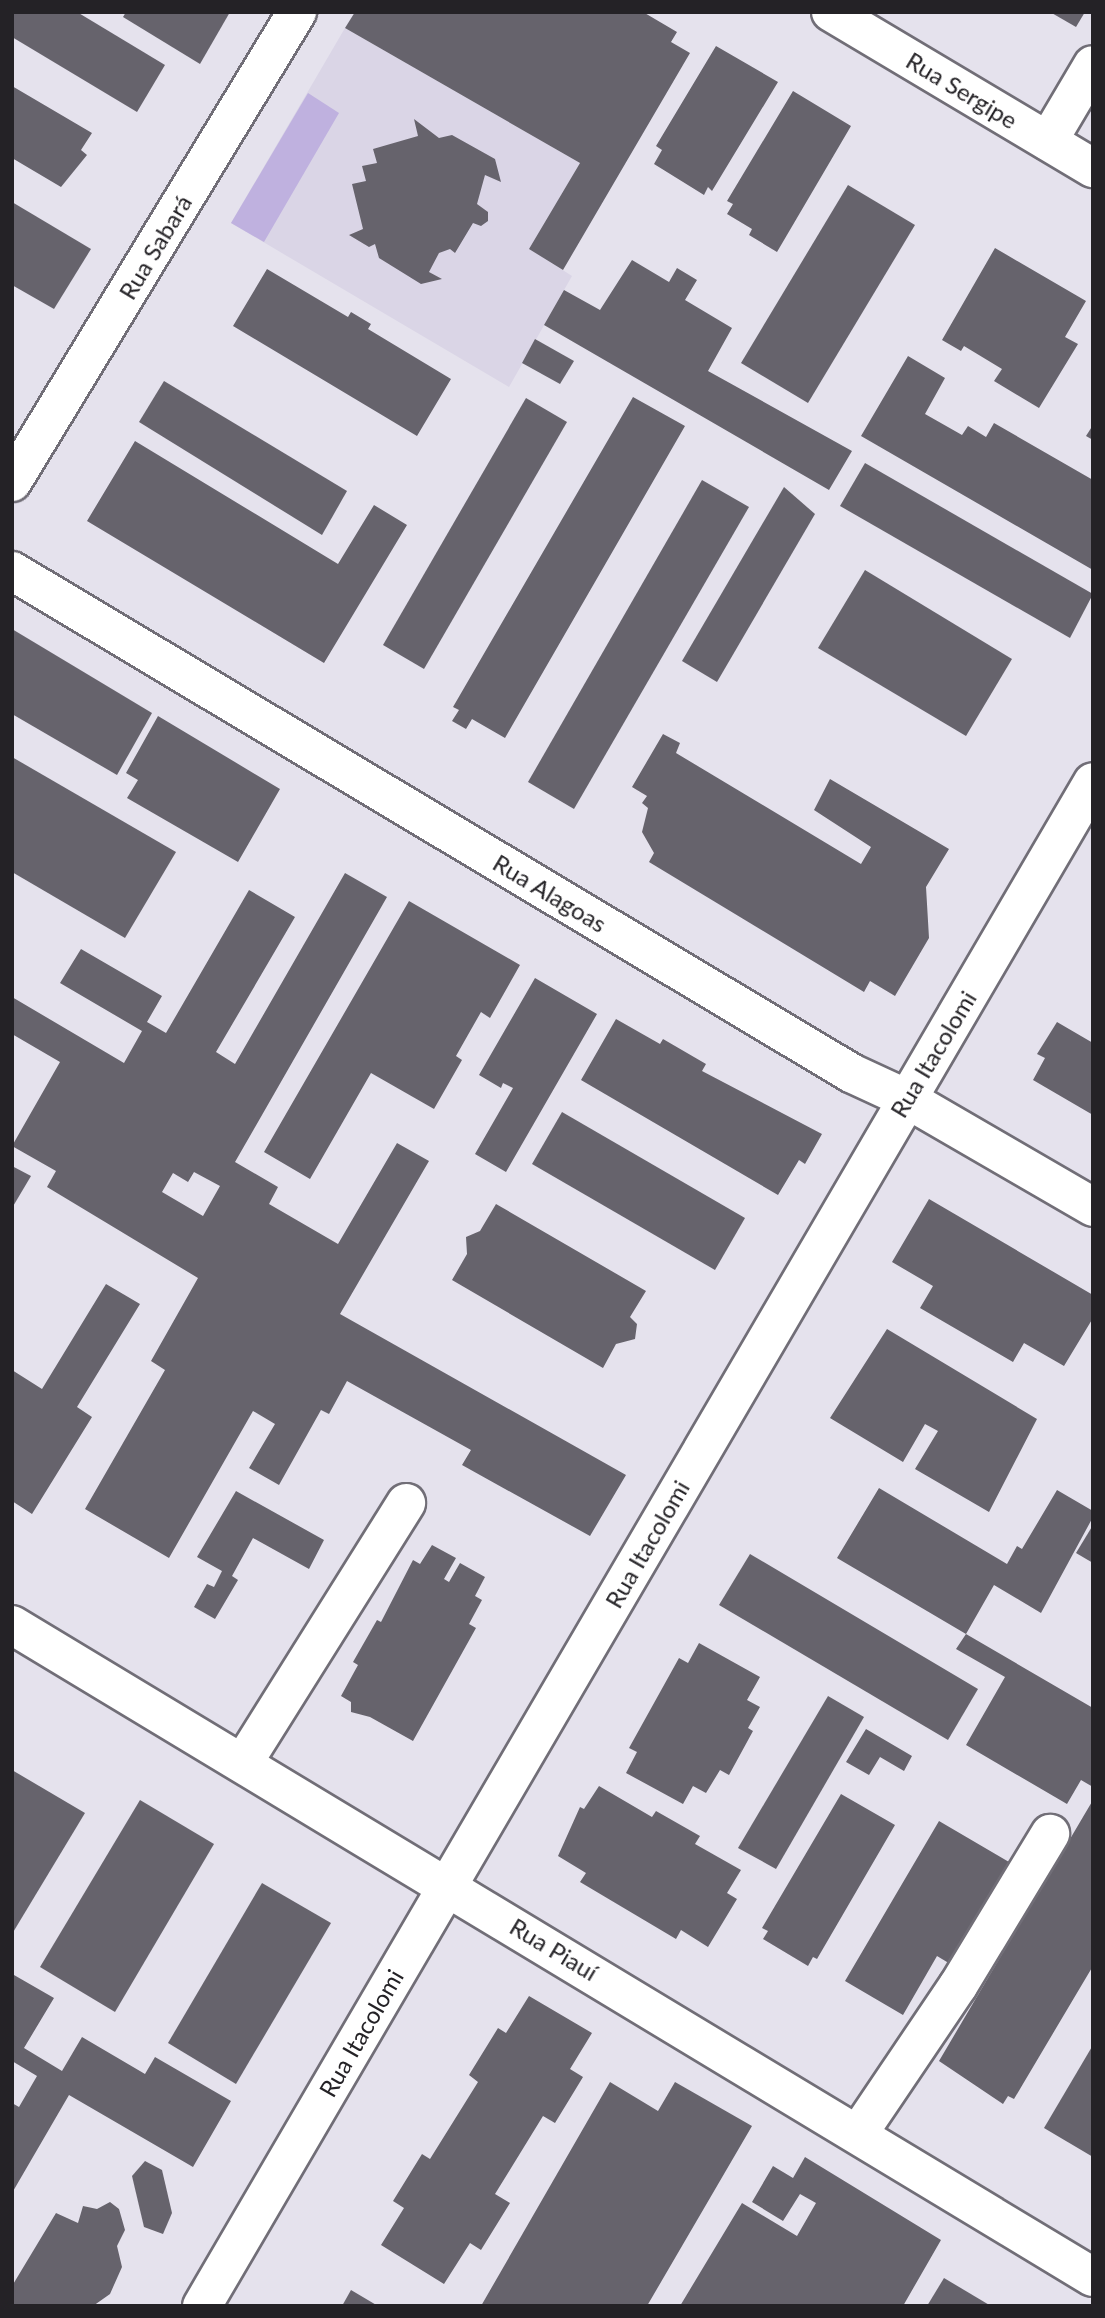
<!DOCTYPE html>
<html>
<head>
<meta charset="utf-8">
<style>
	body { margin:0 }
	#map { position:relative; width:1105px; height:2318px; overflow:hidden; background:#e5e2ed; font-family:Lato,sans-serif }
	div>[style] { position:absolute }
	.built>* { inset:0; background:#dad5e6 }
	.green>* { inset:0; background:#bfb1df }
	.building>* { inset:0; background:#66636c }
	.roads { filter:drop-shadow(2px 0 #716e77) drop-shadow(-2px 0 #716e77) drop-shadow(0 2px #716e77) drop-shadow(0 -2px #716e77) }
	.minor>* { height:38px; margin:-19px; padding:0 19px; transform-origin:19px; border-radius:19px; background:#fff }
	span { translate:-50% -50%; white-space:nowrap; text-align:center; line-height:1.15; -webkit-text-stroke:7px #fff; paint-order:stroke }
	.street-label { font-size:24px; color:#242226 }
	.frame { position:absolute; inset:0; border:14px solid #242226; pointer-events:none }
</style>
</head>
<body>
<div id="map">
	<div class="built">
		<div style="clip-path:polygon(345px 28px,580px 163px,530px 249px,572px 276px,509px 387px,231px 223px)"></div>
	</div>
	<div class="green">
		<div style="clip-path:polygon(308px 93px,339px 113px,264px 242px,231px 223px)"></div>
	</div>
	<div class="building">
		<div style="clip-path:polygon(12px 12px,77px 12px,165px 65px,137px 112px,12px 37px)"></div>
		<div style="clip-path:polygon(126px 12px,230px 12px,200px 64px,123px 17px)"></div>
		<div style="clip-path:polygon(355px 12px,643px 12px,677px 32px,671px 42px,690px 53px,563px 270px,529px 249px,580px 163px,345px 28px)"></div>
		<div style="clip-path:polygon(1050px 12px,1085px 12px,1076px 27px)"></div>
		<div style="clip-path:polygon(716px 46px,778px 82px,712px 191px,708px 187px,704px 195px,654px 164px,662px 150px,656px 146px)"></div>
		<div style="clip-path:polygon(12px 86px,92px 133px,81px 150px,87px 155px,61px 187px,12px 158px)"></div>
		<div style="clip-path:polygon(793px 91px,851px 126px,777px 252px,749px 235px,752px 229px,727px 214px,733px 204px,727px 201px)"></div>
		<div style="clip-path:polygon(414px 119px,439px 138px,452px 135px,495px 159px,501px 182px,485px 175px,477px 204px,488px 212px,488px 221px,481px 226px,473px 223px,455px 253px,450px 249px,439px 253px,429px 272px,442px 279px,421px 284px,379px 258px,375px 244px,369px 247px,349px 235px,363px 229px,352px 184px,366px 181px,362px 166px,377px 163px,373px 149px,418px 136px)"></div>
		<div style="clip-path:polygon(848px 185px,915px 225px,808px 403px,741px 363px)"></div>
		<div style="clip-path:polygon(12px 202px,91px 249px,54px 309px,12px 285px)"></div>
		<div style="clip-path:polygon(995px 248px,1086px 301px,1065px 337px,1078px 344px,1039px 408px,994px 381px,1002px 369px,964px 346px,961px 351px,942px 340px)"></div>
		<div style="clip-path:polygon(632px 260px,669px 282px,677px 268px,697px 280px,685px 300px,732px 328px,708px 371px,852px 451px,829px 490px,544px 325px,564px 290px,600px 310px)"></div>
		<div style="clip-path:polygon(267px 269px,348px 317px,351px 312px,371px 324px,368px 329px,451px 379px,417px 436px,233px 326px)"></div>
		<div style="clip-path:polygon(535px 339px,574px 361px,560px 384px,522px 363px)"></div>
		<div style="clip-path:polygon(908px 356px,945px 378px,925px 414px,962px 435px,968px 426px,986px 437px,994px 423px,1093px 480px,1093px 570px,861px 436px)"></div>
		<div style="clip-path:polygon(164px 381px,347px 491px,322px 535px,139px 422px)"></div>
		<div style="clip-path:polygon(633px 397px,685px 426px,505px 738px,472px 719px,466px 729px,452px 721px,459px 710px,453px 707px)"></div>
		<div style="clip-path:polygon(526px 398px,567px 422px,424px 669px,383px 645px)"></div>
		<div style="clip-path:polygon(1093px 425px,1093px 440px,1086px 436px)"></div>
		<div style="clip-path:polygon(135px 441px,338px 564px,374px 505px,407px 525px,324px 663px,87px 521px)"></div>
		<div style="clip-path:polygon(865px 463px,1093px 594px,1070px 638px,840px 506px)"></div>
		<div style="clip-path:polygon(702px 480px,749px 507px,574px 809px,528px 782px)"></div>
		<div style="clip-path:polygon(784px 487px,815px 514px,717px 682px,682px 661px)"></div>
		<div style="clip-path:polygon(865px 570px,1012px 659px,966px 736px,818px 648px)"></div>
		<div style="clip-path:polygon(12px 629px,152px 713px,117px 775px,12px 714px)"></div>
		<div style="clip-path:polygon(158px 716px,280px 789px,238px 862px,127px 798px,138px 780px,126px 773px)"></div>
		<div style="clip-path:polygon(663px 734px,680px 743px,676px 753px,861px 864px,871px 847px,814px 810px,830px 779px,949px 849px,926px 887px,929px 938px,895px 996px,870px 981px,864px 992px,649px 862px,654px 853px,642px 832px,648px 808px,642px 803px,647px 796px,632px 787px)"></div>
		<div style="clip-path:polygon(12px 757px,176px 852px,125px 938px,12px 872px)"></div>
		<div style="clip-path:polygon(evenodd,345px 873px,387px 897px,235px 1162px,278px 1187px,269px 1204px,338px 1244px,397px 1143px,429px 1161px,340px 1314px,626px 1475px,590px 1536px,462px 1465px,471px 1450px,347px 1381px,329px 1414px,321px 1410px,279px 1485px,249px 1468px,275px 1424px,253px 1411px,169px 1558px,85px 1509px,165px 1370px,151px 1361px,198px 1278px,47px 1187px,56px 1171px,12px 1146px,60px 1062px,12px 1034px,12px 997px,124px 1063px,142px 1031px,60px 983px,81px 949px,162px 996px,147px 1022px,166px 1033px,249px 890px,295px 917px,216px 1052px,235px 1064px,345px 873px,194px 1172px,220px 1186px,203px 1216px,162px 1192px,173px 1173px,188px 1182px,194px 1172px)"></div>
		<div style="clip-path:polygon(409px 901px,520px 965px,490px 1018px,481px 1012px,456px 1056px,462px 1060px,434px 1109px,371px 1073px,310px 1179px,264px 1152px)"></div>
		<div style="clip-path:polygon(535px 978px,597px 1014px,506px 1172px,475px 1154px,513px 1088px,503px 1083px,501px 1088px,479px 1075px)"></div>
		<div style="clip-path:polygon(616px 1019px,660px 1044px,663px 1039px,706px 1064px,702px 1071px,822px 1134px,805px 1164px,799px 1160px,778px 1195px,581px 1080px)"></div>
		<div style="clip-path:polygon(1057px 1022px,1093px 1043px,1093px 1115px,1033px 1080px,1045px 1058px,1037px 1054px)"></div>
		<div style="clip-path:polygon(562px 1112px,745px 1218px,715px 1270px,532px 1164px)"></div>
		<div style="clip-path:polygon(12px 1166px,31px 1176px,12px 1208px)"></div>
		<div style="clip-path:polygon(929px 1199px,1093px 1295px,1093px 1318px,1064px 1366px,1024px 1343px,1013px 1362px,920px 1308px,933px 1286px,892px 1262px)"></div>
		<div style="clip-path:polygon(496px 1204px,646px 1291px,630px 1317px,637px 1324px,635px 1339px,616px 1344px,603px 1368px,452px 1280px,467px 1254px,466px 1237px,480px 1231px)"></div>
		<div style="clip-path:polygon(106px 1284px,140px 1304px,77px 1407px,92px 1417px,32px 1514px,12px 1501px,12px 1370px,42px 1389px)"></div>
		<div style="clip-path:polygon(887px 1329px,1037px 1419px,989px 1512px,915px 1469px,938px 1431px,925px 1424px,903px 1462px,830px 1418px)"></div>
		<div style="clip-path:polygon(879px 1488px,1007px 1564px,1017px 1546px,1022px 1549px,1057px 1490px,1093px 1511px,1093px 1517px,1041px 1613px,994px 1585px,966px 1634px,837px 1558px)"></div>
		<div style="clip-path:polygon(236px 1491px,324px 1540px,309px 1569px,253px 1538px,232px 1576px,238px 1580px,215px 1619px,194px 1607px,207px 1584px,214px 1587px,222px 1571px,197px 1557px)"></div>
		<div style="clip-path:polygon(1093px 1525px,1093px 1563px,1076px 1553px)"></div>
		<div style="clip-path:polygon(432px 1545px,456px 1558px,444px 1579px,449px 1582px,460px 1563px,485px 1577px,475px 1596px,482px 1600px,469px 1624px,476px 1628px,413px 1741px,370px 1717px,351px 1712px,351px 1702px,341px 1696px,358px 1665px,353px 1662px,377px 1620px,381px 1622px,413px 1560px,420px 1564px)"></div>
		<div style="clip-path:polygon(750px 1554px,978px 1689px,948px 1740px,719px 1605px)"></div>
		<div style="clip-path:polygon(966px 1634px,1093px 1708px,1093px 1787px,1081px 1780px,1067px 1804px,966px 1745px,1005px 1677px,956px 1649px)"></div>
		<div style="clip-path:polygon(699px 1643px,760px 1677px,747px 1700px,760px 1707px,748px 1728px,753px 1731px,729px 1775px,720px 1770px,706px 1793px,693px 1786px,683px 1804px,626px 1773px,637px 1752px,629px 1748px,679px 1658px,688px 1663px)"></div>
		<div style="clip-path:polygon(828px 1696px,864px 1717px,776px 1869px,738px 1848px)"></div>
		<div style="clip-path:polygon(866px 1729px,912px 1756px,904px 1771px,880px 1757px,869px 1775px,846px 1762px)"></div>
		<div style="clip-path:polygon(12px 1770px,85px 1813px,12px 1934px)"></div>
		<div style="clip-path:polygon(599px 1786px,652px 1817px,656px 1811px,700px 1836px,695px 1844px,741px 1870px,727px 1893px,737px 1899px,708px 1947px,681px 1930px,676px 1939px,580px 1882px,586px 1873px,558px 1856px,580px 1807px,584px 1809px)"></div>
		<div style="clip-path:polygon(841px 1794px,895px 1825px,817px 1959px,813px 1957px,808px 1966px,763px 1939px,768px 1931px,762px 1928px)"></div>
		<div style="clip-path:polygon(140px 1800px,214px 1844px,115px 2012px,40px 1967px)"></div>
		<div style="clip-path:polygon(1093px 1800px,1093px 1966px,1014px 2099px,1008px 2096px,1003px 2104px,939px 2061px)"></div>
		<div style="clip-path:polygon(939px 1821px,1009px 1862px,979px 1914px,987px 1918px,957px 1968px,937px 1956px,903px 2015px,845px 1981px)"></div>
		<div style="clip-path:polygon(262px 1883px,331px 1923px,236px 2084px,168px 2043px)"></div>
		<div style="clip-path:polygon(14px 1975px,54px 1998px,24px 2048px,62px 2071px,82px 2037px,145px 2074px,155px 2057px,231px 2101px,193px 2167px,69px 2095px,12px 2193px,12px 2103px,19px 2107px,37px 2076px,12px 2061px)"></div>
		<div style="clip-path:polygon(529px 1996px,592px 2033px,570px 2069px,583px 2077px,555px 2123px,543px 2116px,495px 2194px,510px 2203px,481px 2250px,470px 2243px,444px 2284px,381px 2245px,404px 2208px,393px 2201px,422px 2154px,430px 2159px,478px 2082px,469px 2075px,498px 2028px,506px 2033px)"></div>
		<div style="clip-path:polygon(1093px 2045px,1093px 2157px,1044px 2128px)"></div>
		<div style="clip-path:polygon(610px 2082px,658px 2111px,675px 2082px,752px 2126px,647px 2306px,481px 2306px)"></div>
		<div style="clip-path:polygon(805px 2157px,941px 2240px,903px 2306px,680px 2306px,742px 2203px,797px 2236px,816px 2203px,800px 2194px,783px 2221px,752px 2202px,773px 2166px,793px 2178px)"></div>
		<div style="clip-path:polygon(145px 2161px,162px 2170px,172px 2213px,163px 2234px,144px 2227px,132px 2176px)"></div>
		<div style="clip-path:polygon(110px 2202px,119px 2209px,125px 2230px,117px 2246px,122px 2267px,110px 2294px,93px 2306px,12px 2306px,12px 2286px,56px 2213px,78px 2223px,83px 2206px,97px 2209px)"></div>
		<div style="clip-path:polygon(944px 2278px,991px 2306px,927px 2306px)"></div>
		<div style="clip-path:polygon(351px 2290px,378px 2306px,342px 2306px)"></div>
	</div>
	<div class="roads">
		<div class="minor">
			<div style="left:831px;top:12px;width:305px;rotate:30.8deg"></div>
			<div style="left:1048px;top:141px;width:88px;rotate:-59.4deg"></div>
			<div style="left:12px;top:482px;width:550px;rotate:-58.77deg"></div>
			<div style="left:12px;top:571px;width:978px;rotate:30.89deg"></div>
			<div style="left:851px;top:1073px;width:62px;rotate:24.9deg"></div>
			<div style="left:907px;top:1099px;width:215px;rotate:30.1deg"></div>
			<div style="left:12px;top:1625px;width:1262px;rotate:31.1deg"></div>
			<div style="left:243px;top:1763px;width:307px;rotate:-57.9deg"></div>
			<div style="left:858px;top:2134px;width:179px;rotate:-56deg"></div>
			<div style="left:958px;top:1986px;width:178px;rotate:-58.8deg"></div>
			<div style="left:202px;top:2306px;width:1765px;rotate:-59.69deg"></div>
		</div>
	</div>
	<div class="street-label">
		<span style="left:962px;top:90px;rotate:31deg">Rua Sergipe</span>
		<span style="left:155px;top:247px;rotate:-59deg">Rua Sabará</span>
		<span style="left:550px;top:893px;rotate:31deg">Rua Alagoas</span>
		<span style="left:933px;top:1054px;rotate:-59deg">Rua Itacolomi</span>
		<span style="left:647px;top:1544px;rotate:-60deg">Rua Itacolomi</span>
		<span style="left:554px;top:1949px;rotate:31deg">Rua Piauí</span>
		<span style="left:361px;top:2033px;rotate:-60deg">Rua Itacolomi</span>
	</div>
	<div class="frame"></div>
</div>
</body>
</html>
